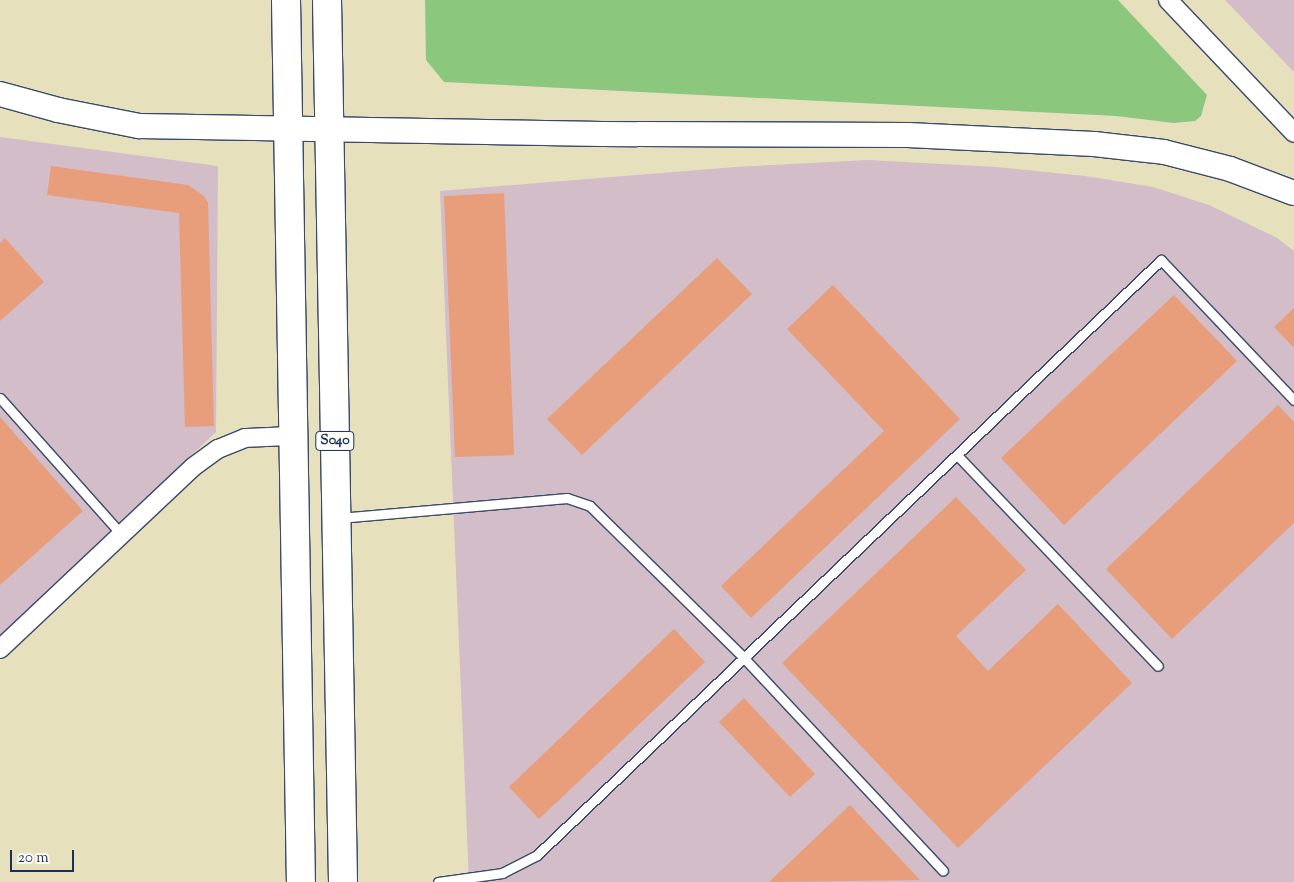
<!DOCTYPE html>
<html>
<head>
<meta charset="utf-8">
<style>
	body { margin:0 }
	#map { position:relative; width:1294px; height:882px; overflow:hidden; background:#e7e0bc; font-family:"Sorts Mill Goudy",serif }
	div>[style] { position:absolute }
	.industrial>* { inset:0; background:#d2bdc8 }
	.green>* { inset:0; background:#8bc87e }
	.building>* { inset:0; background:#e89e7a }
	.roads { filter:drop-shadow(1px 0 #3a4a6c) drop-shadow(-1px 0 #3a4a6c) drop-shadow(0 1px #3a4a6c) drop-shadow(0 -1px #3a4a6c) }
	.lane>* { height:9px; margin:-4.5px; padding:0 4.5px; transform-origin:4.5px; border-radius:4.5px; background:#fff }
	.street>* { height:18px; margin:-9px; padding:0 9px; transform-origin:9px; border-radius:9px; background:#fff }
	.secondary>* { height:24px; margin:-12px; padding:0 12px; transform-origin:12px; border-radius:12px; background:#fff }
	.primary>* { height:28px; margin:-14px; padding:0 14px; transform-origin:14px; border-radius:14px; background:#fff }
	span { translate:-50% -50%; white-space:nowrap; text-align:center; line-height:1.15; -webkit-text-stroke:4px #fdfcf7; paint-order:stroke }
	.shield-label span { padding:1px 4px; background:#fdfcf7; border:1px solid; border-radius:4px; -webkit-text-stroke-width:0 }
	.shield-label { font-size:14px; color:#1b2f5e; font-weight:700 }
	.scale { position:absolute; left:10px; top:850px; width:64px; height:22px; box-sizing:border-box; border:2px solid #1b2f5e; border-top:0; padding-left:6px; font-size:15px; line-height:18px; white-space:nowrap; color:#1b2f5e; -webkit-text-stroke:4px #fdfcf7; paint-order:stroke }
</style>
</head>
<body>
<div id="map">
	<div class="industrial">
		<div style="clip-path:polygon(1225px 0,1294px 0,1294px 72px)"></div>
		<div style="clip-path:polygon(0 137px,218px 166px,216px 432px,0 636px)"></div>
		<div style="clip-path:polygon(868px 160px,997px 167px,1085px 176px,1153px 187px,1209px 205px,1277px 238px,1294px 251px,1294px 882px,469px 882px,440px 191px,735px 167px)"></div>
	</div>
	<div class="green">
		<div style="clip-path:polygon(425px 0,1118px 0,1207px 95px,1201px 116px,1195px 121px,1174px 123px,1116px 116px,444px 82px,426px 60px)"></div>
	</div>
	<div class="building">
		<div style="clip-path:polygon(51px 166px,188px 185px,204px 196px,208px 203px,214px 426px,185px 427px,179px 213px,47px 195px)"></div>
		<div style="clip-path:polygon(504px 193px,514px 455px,455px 457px,444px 196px)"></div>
		<div style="clip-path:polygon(5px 238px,44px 282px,0 321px,0 243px)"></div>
		<div style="clip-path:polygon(717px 258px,752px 294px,582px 455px,547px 419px)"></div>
		<div style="clip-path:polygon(833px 285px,960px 419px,751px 618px,721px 586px,884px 431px,787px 329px)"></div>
		<div style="clip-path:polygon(1174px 295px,1237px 361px,1064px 525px,1001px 458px)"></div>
		<div style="clip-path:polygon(1294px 308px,1294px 348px,1274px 327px)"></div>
		<div style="clip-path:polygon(1278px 405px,1294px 422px,1294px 523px,1172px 639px,1106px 569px)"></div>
		<div style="clip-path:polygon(0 417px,83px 511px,0 585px)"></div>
		<div style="clip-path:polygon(956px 497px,1026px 570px,956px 636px,988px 671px,1058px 604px,1132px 683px,958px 848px,782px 663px)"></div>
		<div style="clip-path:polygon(674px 629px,705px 662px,539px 819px,509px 787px)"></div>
		<div style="clip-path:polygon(744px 698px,815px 774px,790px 797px,719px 722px)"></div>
		<div style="clip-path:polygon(850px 805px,920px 880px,769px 882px)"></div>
	</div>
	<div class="roads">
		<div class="lane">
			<div style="left:0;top:398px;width:183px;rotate:48.3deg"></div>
			<div style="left:957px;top:455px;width:291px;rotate:46.4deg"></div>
			<div style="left:339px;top:518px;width:229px;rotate:-5deg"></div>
			<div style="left:567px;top:498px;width:24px;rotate:19deg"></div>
			<div style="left:590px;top:506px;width:216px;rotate:44.6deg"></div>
			<div style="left:744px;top:658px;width:291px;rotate:46.9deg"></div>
			<div style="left:438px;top:882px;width:65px;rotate:-8deg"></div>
			<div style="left:502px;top:873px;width:39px;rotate:-27deg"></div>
			<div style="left:537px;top:855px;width:862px;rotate:-43.64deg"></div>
			<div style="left:1161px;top:260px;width:193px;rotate:46.5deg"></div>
		</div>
		<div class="street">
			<div style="left:1168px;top:0;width:183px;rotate:46.5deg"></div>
			<div style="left:0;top:649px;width:265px;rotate:-43.3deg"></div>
			<div style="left:193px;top:467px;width:31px;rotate:-36deg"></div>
			<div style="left:218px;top:449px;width:29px;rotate:-22deg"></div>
			<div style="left:245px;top:438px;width:48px;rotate:-2.4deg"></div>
		</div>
		<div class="secondary">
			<div style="left:0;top:94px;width:60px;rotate:15.4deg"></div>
			<div style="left:58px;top:110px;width:83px;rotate:11.2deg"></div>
			<div style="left:139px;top:126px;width:463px;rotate:1deg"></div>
			<div style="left:602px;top:134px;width:306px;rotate:0.2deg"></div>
			<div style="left:908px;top:135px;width:186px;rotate:2.8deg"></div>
			<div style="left:1094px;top:144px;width:70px;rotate:6.5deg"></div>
			<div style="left:1164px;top:152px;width:68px;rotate:14.4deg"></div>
			<div style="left:1230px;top:169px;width:68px;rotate:20.6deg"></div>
		</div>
		<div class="primary">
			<div style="left:286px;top:0;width:882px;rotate:89.03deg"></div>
			<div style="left:327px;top:0;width:882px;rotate:88.96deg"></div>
		</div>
	</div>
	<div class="shield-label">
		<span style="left:335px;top:441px">S040</span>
	</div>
	<div class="scale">20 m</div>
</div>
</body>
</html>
